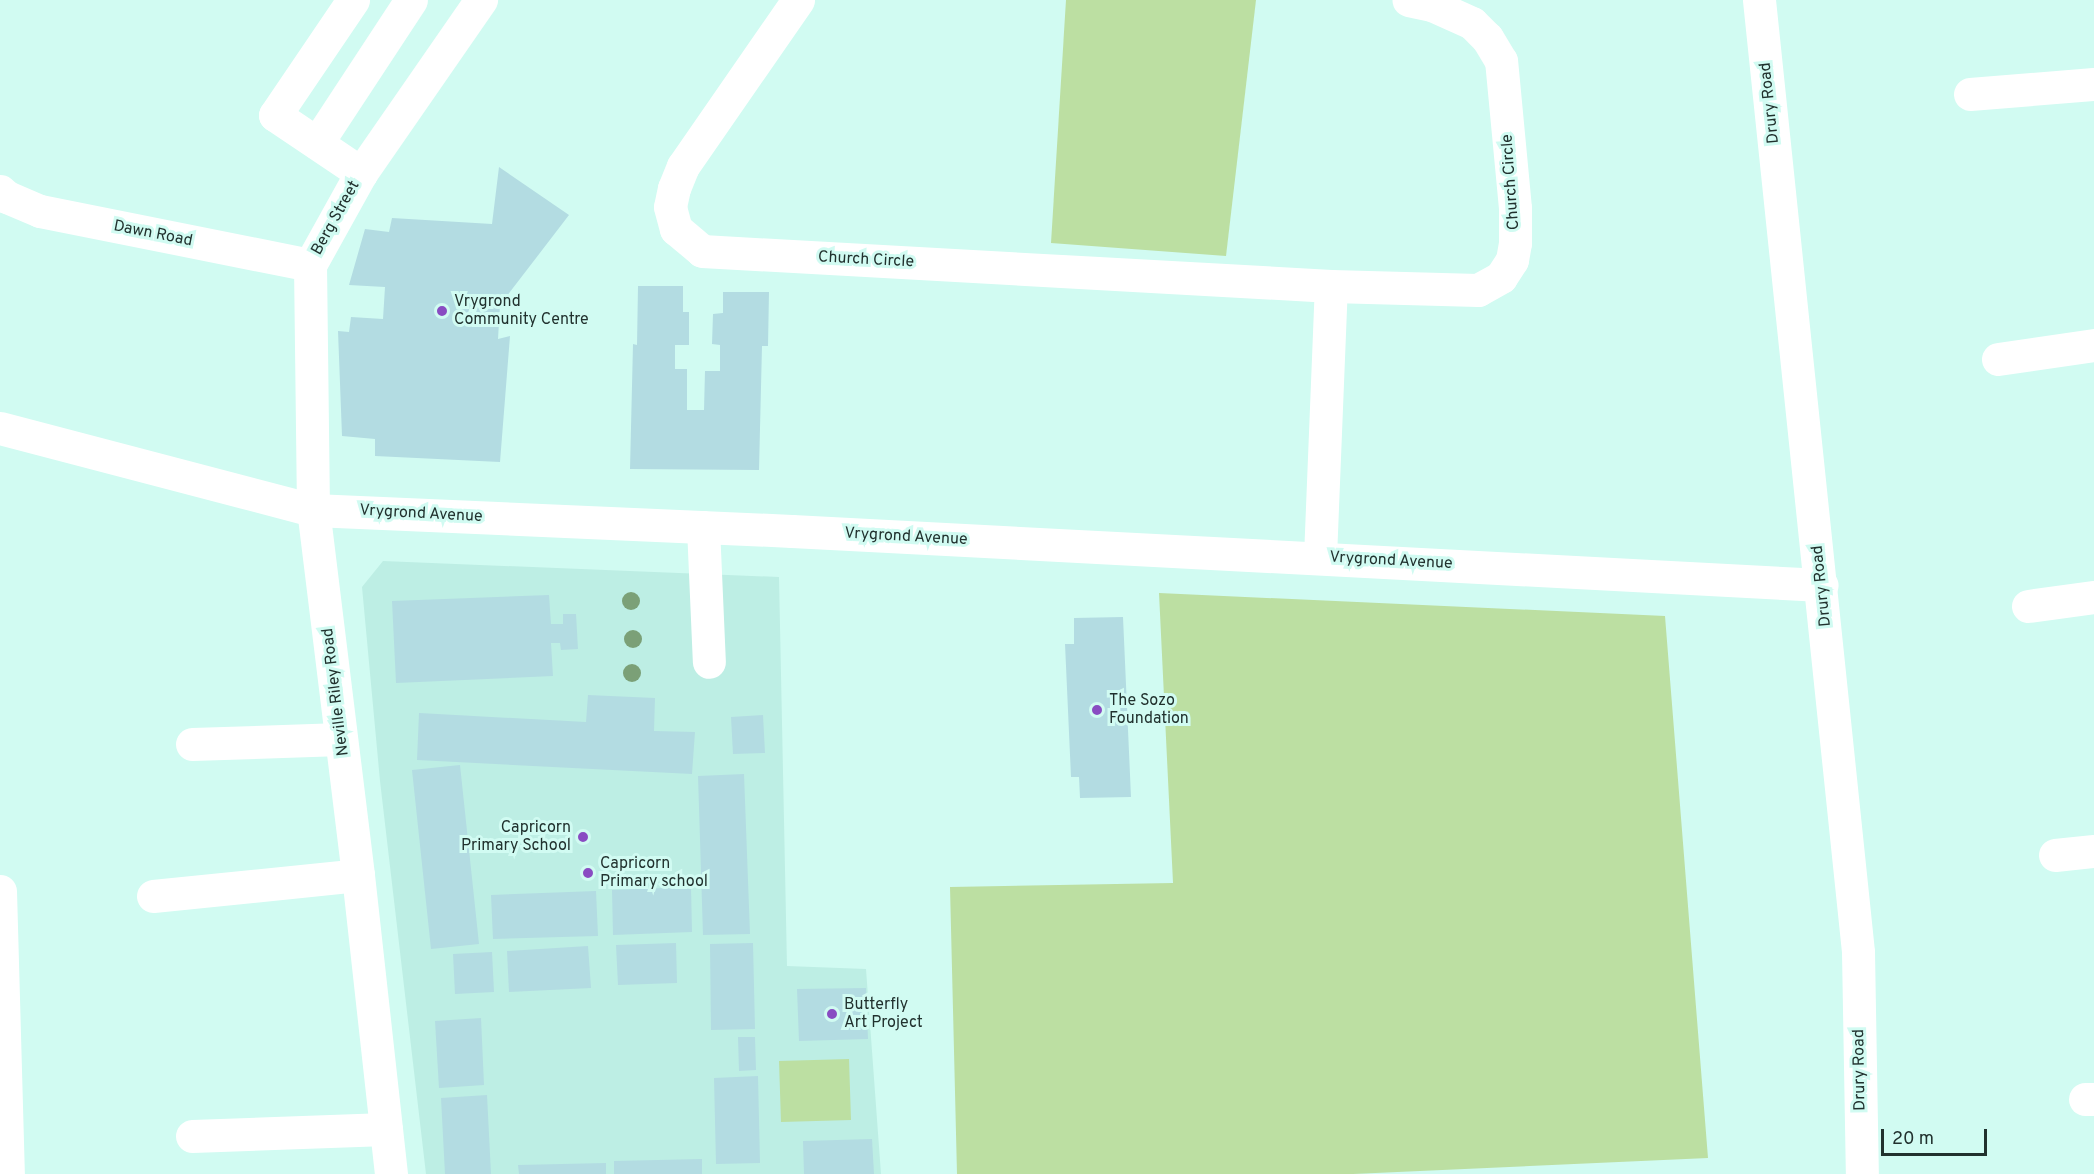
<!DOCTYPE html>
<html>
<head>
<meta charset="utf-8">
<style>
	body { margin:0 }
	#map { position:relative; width:2094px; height:1174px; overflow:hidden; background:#d1fbf2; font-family:Overpass,sans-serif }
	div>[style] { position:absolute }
	.built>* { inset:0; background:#bdeee4 }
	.green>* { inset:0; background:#bcdfa2 }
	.building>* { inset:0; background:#b3dce2 }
	.minor>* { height:33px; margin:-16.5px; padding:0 16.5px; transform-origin:16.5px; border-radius:16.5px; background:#fff }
	.trees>* { width:18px; height:18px; margin:-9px; border-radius:50%; background:#7ba077 }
	.dots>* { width:16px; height:16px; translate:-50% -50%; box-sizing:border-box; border:3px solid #d1fbf2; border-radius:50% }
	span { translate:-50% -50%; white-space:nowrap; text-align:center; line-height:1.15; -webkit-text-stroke:6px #d1fbf2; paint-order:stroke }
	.street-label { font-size:16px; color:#21312e }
	.poi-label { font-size:16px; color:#21312e }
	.left { translate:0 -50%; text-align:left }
	.right { translate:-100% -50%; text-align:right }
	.scale { position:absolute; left:1881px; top:1129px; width:106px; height:27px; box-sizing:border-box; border:3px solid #21312e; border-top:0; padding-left:8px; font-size:18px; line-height:21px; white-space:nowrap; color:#21312e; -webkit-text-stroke:4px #d1fbf2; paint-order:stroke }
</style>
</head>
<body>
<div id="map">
	<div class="built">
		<div style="clip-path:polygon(383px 561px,779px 577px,787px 966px,866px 969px,881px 1174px,426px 1174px,380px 781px,362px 587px)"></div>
	</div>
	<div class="green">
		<div style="clip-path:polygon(1066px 0,1256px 0,1226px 256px,1051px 243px)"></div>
		<div style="clip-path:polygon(1159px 593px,1665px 616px,1708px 1158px,1353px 1174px,957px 1174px,950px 887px,1173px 883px)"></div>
		<div style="clip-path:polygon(849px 1059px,851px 1120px,781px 1122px,779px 1061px)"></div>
	</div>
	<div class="building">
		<div style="clip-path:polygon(499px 167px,569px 215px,500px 305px,498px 339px,510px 336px,500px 462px,375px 456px,375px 439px,342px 436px,338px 331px,349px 332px,351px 317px,383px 319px,385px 287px,349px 285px,365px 229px,389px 232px,392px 218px,492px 224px)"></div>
		<div style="clip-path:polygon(638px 286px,683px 286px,683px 312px,689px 312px,689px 345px,675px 345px,675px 369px,687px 369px,687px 410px,704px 410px,705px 371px,720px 371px,720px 345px,712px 344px,713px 314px,723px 313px,723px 292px,769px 292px,768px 346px,762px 346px,759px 470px,630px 469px,633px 344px,637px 345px)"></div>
		<div style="clip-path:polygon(549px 595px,551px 624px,563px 624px,563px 614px,576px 614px,578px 649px,561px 650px,560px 643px,551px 643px,553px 676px,396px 683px,392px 601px)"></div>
		<div style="clip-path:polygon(1123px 617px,1131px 797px,1080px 798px,1079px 777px,1071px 777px,1065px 644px,1074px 644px,1074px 618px)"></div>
		<div style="clip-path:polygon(588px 695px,655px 698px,654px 731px,695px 732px,692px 774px,417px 760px,419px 713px,586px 722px)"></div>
		<div style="clip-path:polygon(763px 715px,765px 753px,733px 754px,731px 717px)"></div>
		<div style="clip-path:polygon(460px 765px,479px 944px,431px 949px,412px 770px)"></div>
		<div style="clip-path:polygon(744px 774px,750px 934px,703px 935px,698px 776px)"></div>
		<div style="clip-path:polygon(691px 887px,692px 932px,613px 935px,612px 890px)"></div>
		<div style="clip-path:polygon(596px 891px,598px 936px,493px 939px,491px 895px)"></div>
		<div style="clip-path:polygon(676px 943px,677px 983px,618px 985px,616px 945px)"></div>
		<div style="clip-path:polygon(753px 943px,755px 1029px,711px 1030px,710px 944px)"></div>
		<div style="clip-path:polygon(588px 946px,591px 988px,509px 992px,507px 951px)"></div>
		<div style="clip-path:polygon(492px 952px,494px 992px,455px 994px,453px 954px)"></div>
		<div style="clip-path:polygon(866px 988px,868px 1039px,799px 1041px,797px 989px)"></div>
		<div style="clip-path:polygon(481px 1018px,484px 1085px,439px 1088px,435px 1021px)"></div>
		<div style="clip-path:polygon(738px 1037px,755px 1037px,756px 1070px,739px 1071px)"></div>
		<div style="clip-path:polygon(758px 1076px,760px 1163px,716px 1164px,714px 1078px)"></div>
		<div style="clip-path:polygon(487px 1095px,491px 1174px,445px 1174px,441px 1098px)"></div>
		<div style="clip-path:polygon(872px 1139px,874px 1174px,804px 1174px,803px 1141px)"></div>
		<div style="clip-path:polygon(702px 1159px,702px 1174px,614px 1174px,614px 1161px)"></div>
		<div style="clip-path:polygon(606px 1163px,606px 1174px,519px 1174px,518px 1165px)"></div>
	</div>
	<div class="minor">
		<div style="left:353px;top:0;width:139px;rotate:124.1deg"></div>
		<div style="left:275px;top:115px;width:104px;rotate:34deg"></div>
		<div style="left:798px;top:0;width:202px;rotate:124.7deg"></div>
		<div style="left:683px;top:166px;width:24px;rotate:112deg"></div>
		<div style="left:674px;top:188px;width:19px;rotate:102deg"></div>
		<div style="left:670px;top:207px;width:23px;rotate:75deg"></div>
		<div style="left:676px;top:229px;width:34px;rotate:40deg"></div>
		<div style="left:702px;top:251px;width:630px;rotate:3.18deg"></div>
		<div style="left:1331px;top:286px;width:147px;rotate:1.6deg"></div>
		<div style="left:1478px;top:290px;width:26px;rotate:-29deg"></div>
		<div style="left:1501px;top:277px;width:20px;rotate:-57deg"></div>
		<div style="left:1512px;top:260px;width:17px;rotate:-80deg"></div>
		<div style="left:1515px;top:243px;width:35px;rotate:-90deg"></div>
		<div style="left:1515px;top:208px;width:148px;rotate:-95.4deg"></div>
		<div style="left:1501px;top:61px;width:27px;rotate:-121deg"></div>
		<div style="left:1487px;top:38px;width:21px;rotate:-135deg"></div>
		<div style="left:1472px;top:23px;width:44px;rotate:-155.8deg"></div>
		<div style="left:1432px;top:5px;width:24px;rotate:-168deg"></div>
		<div style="left:1759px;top:0;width:957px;rotate:84.06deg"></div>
		<div style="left:1858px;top:952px;width:222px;rotate:89deg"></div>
		<div style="left:1970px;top:94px;width:124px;rotate:-4.6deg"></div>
		<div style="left:317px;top:143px;width:171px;rotate:-56.7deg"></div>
		<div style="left:0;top:191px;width:9px;rotate:41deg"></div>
		<div style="left:7px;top:197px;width:36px;rotate:23deg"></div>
		<div style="left:40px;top:211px;width:275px;rotate:11.3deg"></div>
		<div style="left:1998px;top:359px;width:97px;rotate:-8.3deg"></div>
		<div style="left:0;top:428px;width:324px;rotate:14.7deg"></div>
		<div style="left:313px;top:510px;width:479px;rotate:2.5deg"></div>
		<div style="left:792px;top:531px;width:1031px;rotate:3deg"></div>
		<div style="left:703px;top:527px;width:135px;rotate:87.5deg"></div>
		<div style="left:1320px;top:557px;width:271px;rotate:-87.7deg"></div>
		<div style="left:2028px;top:606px;width:67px;rotate:-7.8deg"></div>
		<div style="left:192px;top:744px;width:149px;rotate:-1.9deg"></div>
		<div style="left:2055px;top:855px;width:39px;rotate:-6deg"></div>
		<div style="left:0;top:891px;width:283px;rotate:88.4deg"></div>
		<div style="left:153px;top:896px;width:206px;rotate:-5.8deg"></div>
		<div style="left:2085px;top:1099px;width:9px"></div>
		<div style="left:192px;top:1136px;width:194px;rotate:-2.1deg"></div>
		<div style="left:391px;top:1174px;width:301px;rotate:-96.3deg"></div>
		<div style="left:358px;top:875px;width:368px;rotate:-97deg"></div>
		<div style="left:313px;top:510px;width:245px;rotate:-90.7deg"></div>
		<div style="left:310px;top:265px;width:105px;rotate:-61deg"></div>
		<div style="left:361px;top:173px;width:211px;rotate:-55.3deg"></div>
	</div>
	<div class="trees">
		<div style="left:631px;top:601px"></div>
		<div style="left:633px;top:639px"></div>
		<div style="left:632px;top:673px"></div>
	</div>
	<div class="dots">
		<div style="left:442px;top:311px;background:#894cc2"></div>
		<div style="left:1097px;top:710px;background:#894cc2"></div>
		<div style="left:583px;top:837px;background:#894cc2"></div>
		<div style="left:588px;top:873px;background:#894cc2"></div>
		<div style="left:832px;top:1014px;background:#894cc2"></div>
	</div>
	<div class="street-label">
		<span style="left:1770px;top:103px;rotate:-96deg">Drury Road</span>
		<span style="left:1511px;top:182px;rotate:-94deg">Church Circle</span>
		<span style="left:336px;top:218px;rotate:-61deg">Berg Street</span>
		<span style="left:153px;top:234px;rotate:11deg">Dawn Road</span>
		<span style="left:866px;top:260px;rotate:3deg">Church Circle</span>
		<span style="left:421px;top:514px;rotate:3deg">Vrygrond Avenue</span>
		<span style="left:906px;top:537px;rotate:3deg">Vrygrond Avenue</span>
		<span style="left:1391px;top:561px;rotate:3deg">Vrygrond Avenue</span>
		<span style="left:1822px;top:586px;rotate:-96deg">Drury Road</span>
		<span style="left:336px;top:692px;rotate:-97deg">Neville Riley Road</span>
		<span style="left:1860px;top:1070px;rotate:-91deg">Drury Road</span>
	</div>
	<div class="poi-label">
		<span class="left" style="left:454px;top:311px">Vrygrond<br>Community Centre</span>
		<span class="left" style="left:1109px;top:710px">The Sozo<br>Foundation</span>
		<span class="right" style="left:571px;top:837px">Capricorn<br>Primary School</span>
		<span class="left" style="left:600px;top:873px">Capricorn<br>Primary school</span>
		<span class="left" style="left:844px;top:1014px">Butterfly<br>Art Project</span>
	</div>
	<div class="scale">20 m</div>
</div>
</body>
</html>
